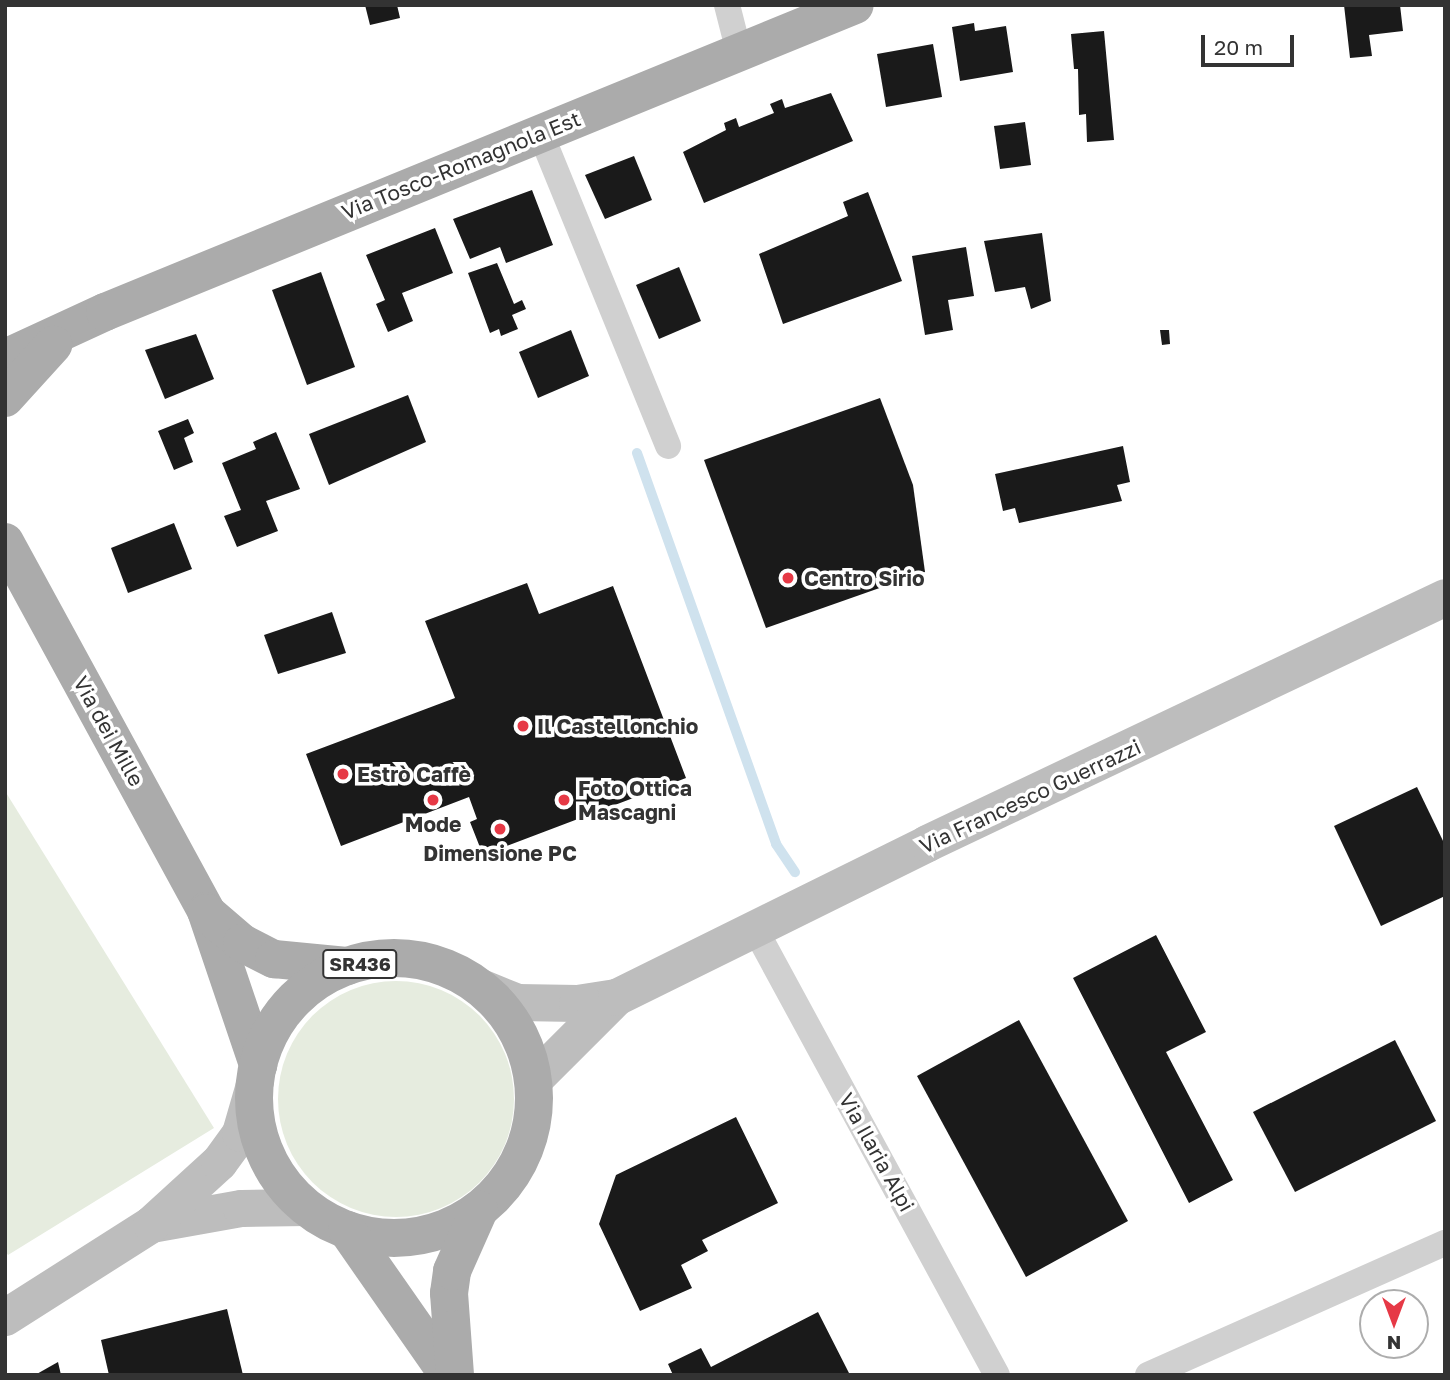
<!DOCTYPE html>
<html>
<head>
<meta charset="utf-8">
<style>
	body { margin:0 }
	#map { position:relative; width:1450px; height:1380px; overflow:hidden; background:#fff; font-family:"Golos Text",sans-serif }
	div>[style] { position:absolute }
	.green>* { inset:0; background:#e6ecdf }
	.round { border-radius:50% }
	.stream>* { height:10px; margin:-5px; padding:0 5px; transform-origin:5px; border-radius:5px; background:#cfe2ee }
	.building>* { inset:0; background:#1a1a1a }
	.minor>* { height:26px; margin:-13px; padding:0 13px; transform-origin:13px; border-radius:13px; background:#d0d0d0 }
	.secondary>* { height:37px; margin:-18.5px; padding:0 18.5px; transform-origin:18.5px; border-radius:18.5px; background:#bdbdbd }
	.primary>* { height:38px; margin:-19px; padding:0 19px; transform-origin:19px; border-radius:19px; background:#ababab }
	.primary>.ring { margin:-19px; padding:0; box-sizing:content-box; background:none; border:38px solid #ababab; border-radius:50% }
	.dots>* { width:19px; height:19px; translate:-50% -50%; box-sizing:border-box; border:4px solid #fff; border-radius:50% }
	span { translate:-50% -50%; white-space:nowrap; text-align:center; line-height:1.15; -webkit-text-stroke:7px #fff; paint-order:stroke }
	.shield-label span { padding:2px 5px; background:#fff; border:2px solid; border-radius:5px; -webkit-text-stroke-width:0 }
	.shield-label { font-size:19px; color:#333; font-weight:700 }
	.street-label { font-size:21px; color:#333 }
	.poi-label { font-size:21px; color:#333; font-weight:700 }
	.left { translate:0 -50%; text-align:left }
	.frame { position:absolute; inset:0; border:7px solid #333; pointer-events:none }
	.north { position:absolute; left:1359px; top:1289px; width:70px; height:70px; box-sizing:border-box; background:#fff; border:2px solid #adadad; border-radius:50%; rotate:180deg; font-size:19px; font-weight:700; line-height:28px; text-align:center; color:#333 }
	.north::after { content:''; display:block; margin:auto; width:24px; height:32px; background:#e63946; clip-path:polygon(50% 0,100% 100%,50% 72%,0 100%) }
	.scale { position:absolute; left:1201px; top:35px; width:93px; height:32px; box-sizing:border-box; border:4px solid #333; border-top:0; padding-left:9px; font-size:21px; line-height:24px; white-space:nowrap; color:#333; -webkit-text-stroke:5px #fff; paint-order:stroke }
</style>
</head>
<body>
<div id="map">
	<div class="green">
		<div style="clip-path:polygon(5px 791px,214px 1128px,8px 1255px,5px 1251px)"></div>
		<div class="round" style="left:278px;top:981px;width:236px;height:236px"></div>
	</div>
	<div class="stream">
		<div style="left:637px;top:453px;width:415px;rotate:70.4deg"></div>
		<div style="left:776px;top:844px;width:34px;rotate:56deg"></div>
	</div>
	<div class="building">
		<div style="clip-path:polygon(365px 5px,397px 5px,400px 18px,370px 25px)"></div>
		<div style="clip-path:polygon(1344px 5px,1400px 5px,1403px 31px,1369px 35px,1372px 56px,1350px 58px)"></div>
		<div style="clip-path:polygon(974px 23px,975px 31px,1006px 26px,1013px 72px,960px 81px,952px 27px)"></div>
		<div style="clip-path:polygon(1104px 31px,1114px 140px,1087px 142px,1086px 114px,1079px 115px,1078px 69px,1074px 69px,1071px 34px)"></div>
		<div style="clip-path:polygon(933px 44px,942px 97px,886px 107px,877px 54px)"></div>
		<div style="clip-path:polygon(831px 93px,853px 141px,704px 203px,683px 152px,726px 130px,724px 123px,736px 118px,739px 127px,774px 113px,770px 104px,782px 99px,785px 108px)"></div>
		<div style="clip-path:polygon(1025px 122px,1031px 165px,1000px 169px,994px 126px)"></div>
		<div style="clip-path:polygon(634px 156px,652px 200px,605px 219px,585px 175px)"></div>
		<div style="clip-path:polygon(532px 190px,553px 245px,506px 263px,500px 247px,470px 259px,453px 219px)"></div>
		<div style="clip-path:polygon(868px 192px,902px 281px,783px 324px,759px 254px,848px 216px,843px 202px)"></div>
		<div style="clip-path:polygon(435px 228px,453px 273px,402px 293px,413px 321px,388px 332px,376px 304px,385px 300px,366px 255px)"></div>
		<div style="clip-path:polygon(1042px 233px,1051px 301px,1031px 309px,1025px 287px,995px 292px,984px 241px)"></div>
		<div style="clip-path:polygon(966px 247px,974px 296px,948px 300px,953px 330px,925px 335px,912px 256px)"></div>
		<div style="clip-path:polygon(497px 263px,514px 304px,522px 300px,526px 309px,512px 315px,518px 329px,501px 336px,499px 329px,490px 333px,468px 273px)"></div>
		<div style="clip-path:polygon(679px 267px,701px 321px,659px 339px,636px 285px)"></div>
		<div style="clip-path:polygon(321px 272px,355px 367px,307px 385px,272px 290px)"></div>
		<div style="clip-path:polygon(571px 330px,589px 376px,538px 398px,519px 352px)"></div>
		<div style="clip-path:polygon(1160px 330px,1169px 330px,1170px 344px,1162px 345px)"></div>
		<div style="clip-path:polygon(196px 334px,214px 379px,165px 399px,145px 350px)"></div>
		<div style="clip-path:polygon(408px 395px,426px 442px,329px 485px,309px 434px)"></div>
		<div style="clip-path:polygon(880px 398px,913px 485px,925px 572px,766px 628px,704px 460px)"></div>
		<div style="clip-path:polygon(188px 419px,194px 433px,184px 438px,193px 462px,174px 470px,158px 431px)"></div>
		<div style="clip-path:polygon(276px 432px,300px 489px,266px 501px,278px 531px,237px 547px,224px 516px,241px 510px,222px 463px,256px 449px,253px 442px)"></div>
		<div style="clip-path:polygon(1123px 446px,1130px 482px,1117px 485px,1122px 501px,1019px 523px,1015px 508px,1003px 511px,995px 474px)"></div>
		<div style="clip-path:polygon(174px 523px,192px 569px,128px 593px,111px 548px)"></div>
		<div style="clip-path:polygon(527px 583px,539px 614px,613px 586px,686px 778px,483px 855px,470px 822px,477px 819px,469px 797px,341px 846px,306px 754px,455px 698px,425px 621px)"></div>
		<div style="clip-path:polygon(332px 612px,346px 653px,278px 674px,264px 635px)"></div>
		<div style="clip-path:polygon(1417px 787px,1445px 845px,1445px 896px,1381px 926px,1334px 826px)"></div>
		<div style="clip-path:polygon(1156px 935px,1206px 1032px,1166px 1052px,1233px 1180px,1189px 1203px,1073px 978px)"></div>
		<div style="clip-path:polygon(1019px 1020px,1128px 1221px,1026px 1277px,917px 1076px)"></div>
		<div style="clip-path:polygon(1395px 1040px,1436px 1121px,1295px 1192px,1253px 1112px)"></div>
		<div style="clip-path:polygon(736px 1117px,778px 1203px,702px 1240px,708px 1251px,681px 1265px,692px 1288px,640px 1311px,599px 1224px,616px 1175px)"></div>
		<div style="clip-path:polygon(227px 1309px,243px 1375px,109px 1375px,101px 1340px)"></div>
		<div style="clip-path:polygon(818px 1312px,850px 1375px,673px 1375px,668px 1364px,701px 1348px,711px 1367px)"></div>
		<div style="clip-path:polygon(58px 1362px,61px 1375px,35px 1375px)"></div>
	</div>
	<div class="minor">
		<div style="left:727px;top:5px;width:49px;rotate:75.7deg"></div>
		<div style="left:540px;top:132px;width:339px;rotate:67.8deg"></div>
		<div style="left:755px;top:929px;width:507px;rotate:61.52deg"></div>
		<div style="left:1148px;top:1375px;width:325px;rotate:-24deg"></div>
	</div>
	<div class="secondary">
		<div style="left:480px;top:987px;width:40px;rotate:22deg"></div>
		<div style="left:517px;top:1002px;width:60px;rotate:1deg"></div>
		<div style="left:577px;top:1003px;width:39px;rotate:-9deg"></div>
		<div style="left:534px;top:1079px;width:116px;rotate:-45deg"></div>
		<div style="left:616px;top:997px;width:347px;rotate:-26.3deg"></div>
		<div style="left:927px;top:843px;width:573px;rotate:-25.4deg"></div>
		<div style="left:151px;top:1224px;width:91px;rotate:-10.1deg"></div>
		<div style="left:241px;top:1208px;width:65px;rotate:-0.9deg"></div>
		<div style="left:5px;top:1317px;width:173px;rotate:-32.5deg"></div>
		<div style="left:151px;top:1224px;width:92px;rotate:-42.4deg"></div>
		<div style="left:219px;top:1162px;width:36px;rotate:-54deg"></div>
		<div style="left:240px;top:1133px;width:54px;rotate:-73.9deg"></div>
	</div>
	<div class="primary">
		<div style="left:5px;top:358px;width:110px;rotate:-24.7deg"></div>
		<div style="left:105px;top:312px;width:810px;rotate:-22.26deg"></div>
		<div style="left:5px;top:398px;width:72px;rotate:-47.8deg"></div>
		<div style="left:5px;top:542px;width:420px;rotate:61.4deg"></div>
		<div style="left:206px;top:911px;width:163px;rotate:71.3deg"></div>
		<div style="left:207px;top:913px;width:46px;rotate:40.6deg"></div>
		<div style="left:242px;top:943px;width:36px;rotate:27deg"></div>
		<div style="left:274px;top:959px;width:73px;rotate:5.5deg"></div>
		<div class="ring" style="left:254px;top:958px;width:242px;height:242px"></div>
		<div style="left:347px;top:1230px;width:177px;rotate:55.1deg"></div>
		<div style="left:455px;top:1375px;width:82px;rotate:-94.2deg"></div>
		<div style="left:449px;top:1293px;width:22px;rotate:-82deg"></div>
		<div style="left:452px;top:1271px;width:67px;rotate:-66.1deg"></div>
	</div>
	<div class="dots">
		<div style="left:788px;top:578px;background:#e63946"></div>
		<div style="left:523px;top:726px;background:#e63946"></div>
		<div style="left:343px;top:774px;background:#e63946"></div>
		<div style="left:433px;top:800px;background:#e63946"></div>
		<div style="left:564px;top:800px;background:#e63946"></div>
		<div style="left:500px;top:829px;background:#e63946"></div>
	</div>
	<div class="shield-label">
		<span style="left:360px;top:964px">SR436</span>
	</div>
	<div class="street-label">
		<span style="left:461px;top:165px;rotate:-22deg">Via Tosco-Romagnola Est</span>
		<span style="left:109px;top:731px;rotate:61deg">Via dei Mille</span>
		<span style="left:1030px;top:796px;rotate:-25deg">Via Francesco Guerrazzi</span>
		<span style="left:877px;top:1152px;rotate:61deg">Via Ilaria Alpi</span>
	</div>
	<div class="poi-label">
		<span class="left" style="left:804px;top:578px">Centro Sirio</span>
		<span class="left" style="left:537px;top:726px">Il Castellonchio</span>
		<span class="left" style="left:357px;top:774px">Estrò Caffè</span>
		<span class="left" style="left:578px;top:800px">Foto Ottica<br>Mascagni</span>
		<span style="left:433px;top:824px">Mode</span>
		<span style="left:500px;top:853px">Dimensione PC</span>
	</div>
	<div class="frame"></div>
	<div class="north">N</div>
	<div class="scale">20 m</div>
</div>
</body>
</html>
